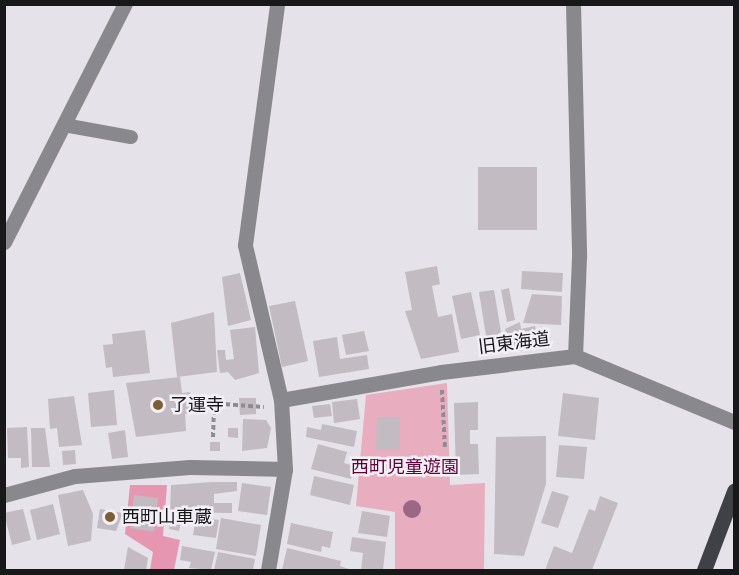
<!DOCTYPE html>
<html>
<head>
<meta charset="utf-8">
<style>
	body { margin:0 }
	#map { position:relative; width:739px; height:575px; overflow:hidden; background:#e5e2ea; font-family:"PT Sans","Noto Sans JP",sans-serif }
	div>[style] { position:absolute }
	.green>* { inset:0; background:#e9adc0 }
	.forest>* { inset:0; background:#e696b1 }
	.building>* { inset:0; background:#c2bbc1 }
	.path>* { height:4px; margin-top:-2px; transform-origin:0; background:repeating-linear-gradient(90deg,#8e8c91 0 4.5px,transparent 0 7.5px) }
	.lane>* { height:14px; margin:-7px; padding:0 7px; transform-origin:7px; border-radius:7px; background:#89898d }
	.street>* { height:15px; margin:-7.5px; padding:0 7.5px; transform-origin:7.5px; border-radius:7.5px; background:#89898d }
	.primary>* { height:15px; margin:-7.5px; padding:0 7.5px; transform-origin:7.5px; border-radius:7.5px; background:#404147 }
	.trees>* { width:18px; height:18px; margin:-9px; border-radius:50%; background:#9c6685 }
	.dots>* { width:16px; height:16px; translate:-50% -50%; box-sizing:border-box; border:3px solid #f2eff7; border-radius:50% }
	span { translate:-50% -50%; white-space:nowrap; text-align:center; line-height:1.15; -webkit-text-stroke:5px #f2eff7; paint-order:stroke }
	.street-label { font-size:18px; color:#18171a }
	.poi-label { font-size:18px; color:#18171a }
	.left { translate:0 -50%; text-align:left }
	.park-label { font-size:18px; color:#610032 }
	.frame { position:absolute; inset:0; border:6px solid #18171a; pointer-events:none }
</style>
</head>
<body>
<div id="map">
	<div class="green">
		<div style="clip-path:polygon(447px 383px,450px 485px,485px 483px,484px 570px,395px 570px,395px 512px,356px 506px,366px 395px)"></div>
	</div>
	<div class="forest">
		<div style="clip-path:polygon(130px 485px,167px 485px,163px 536px,180px 540px,174px 570px,150px 570px,153px 552px,125px 534px)"></div>
	</div>
	<div class="building">
		<div style="clip-path:polygon(478px 167px,537px 167px,537px 230px,478px 230px)"></div>
		<div style="clip-path:polygon(437px 266px,440px 284px,432px 286px,438px 317px,452px 314px,459px 352px,421px 359px,405px 311px,412px 310px,405px 272px)"></div>
		<div style="clip-path:polygon(522px 271px,563px 273px,562px 292px,521px 289px)"></div>
		<div style="clip-path:polygon(240px 273px,251px 320px,228px 326px,222px 277px)"></div>
		<div style="clip-path:polygon(509px 288px,515px 320px,507px 322px,501px 290px)"></div>
		<div style="clip-path:polygon(494px 290px,501px 332px,487px 342px,479px 292px)"></div>
		<div style="clip-path:polygon(471px 292px,480px 335px,461px 339px,452px 296px)"></div>
		<div style="clip-path:polygon(532px 294px,562px 296px,561px 325px,523px 323px)"></div>
		<div style="clip-path:polygon(295px 301px,308px 361px,282px 367px,269px 306px)"></div>
		<div style="clip-path:polygon(214px 312px,217px 372px,177px 377px,171px 323px)"></div>
		<div style="clip-path:polygon(520px 322px,521px 329px,535px 326px,538px 342px,508px 348px,505px 329px)"></div>
		<div style="clip-path:polygon(255px 327px,259px 373px,235px 380px,228px 372px,220px 373px,217px 350px,225px 350px,226px 360px,234px 359px,230px 330px)"></div>
		<div style="clip-path:polygon(145px 330px,150px 373px,113px 377px,112px 367px,106px 368px,103px 345px,113px 344px,112px 334px)"></div>
		<div style="clip-path:polygon(364px 331px,369px 351px,346px 355px,342px 335px)"></div>
		<div style="clip-path:polygon(337px 337px,340px 359px,367px 355px,369px 369px,319px 377px,313px 341px)"></div>
		<div style="clip-path:polygon(180px 377px,182px 393px,190px 392px,193px 413px,185px 414px,186px 431px,136px 437px,126px 383px)"></div>
		<div style="clip-path:polygon(114px 390px,117px 425px,91px 427px,88px 393px)"></div>
		<div style="clip-path:polygon(563px 393px,599px 398px,595px 440px,558px 436px)"></div>
		<div style="clip-path:polygon(74px 396px,82px 445px,59px 447px,57px 428px,50px 429px,48px 399px)"></div>
		<div style="clip-path:polygon(239px 398px,256px 398px,256px 414px,240px 415px)"></div>
		<div style="clip-path:polygon(357px 399px,360px 419px,334px 423px,332px 402px)"></div>
		<div style="clip-path:polygon(478px 402px,478px 430px,470px 430px,470px 444px,478px 444px,479px 474px,456px 475px,454px 403px)"></div>
		<div style="clip-path:polygon(330px 404px,332px 416px,314px 418px,312px 406px)"></div>
		<div style="clip-path:polygon(377px 417px,400px 417px,400px 450px,376px 450px)"></div>
		<div style="clip-path:polygon(243px 419px,266px 420px,271px 428px,267px 448px,242px 451px)"></div>
		<div style="clip-path:polygon(322px 424px,357px 431px,354px 447px,306px 437px,307px 427px,321px 430px)"></div>
		<div style="clip-path:polygon(27px 427px,29px 467px,21px 468px,21px 458px,8px 458px,7px 428px)"></div>
		<div style="clip-path:polygon(31px 428px,45px 428px,50px 467px,32px 467px)"></div>
		<div style="clip-path:polygon(228px 428px,238px 428px,238px 438px,228px 437px)"></div>
		<div style="clip-path:polygon(125px 430px,128px 457px,112px 459px,108px 433px)"></div>
		<div style="clip-path:polygon(546px 436px,546px 484px,524px 556px,494px 554px,496px 437px)"></div>
		<div style="clip-path:polygon(210px 442px,220px 442px,220px 451px,210px 451px)"></div>
		<div style="clip-path:polygon(318px 444px,347px 452px,344px 463px,354px 466px,351px 479px,311px 469px)"></div>
		<div style="clip-path:polygon(559px 445px,587px 447px,584px 479px,556px 477px)"></div>
		<div style="clip-path:polygon(75px 450px,76px 464px,63px 465px,62px 451px)"></div>
		<div style="clip-path:polygon(314px 476px,354px 485px,350px 505px,310px 495px)"></div>
		<div style="clip-path:polygon(212px 482px,237px 482px,237px 491px,214px 494px,214px 503px,232px 503px,232px 513px,170px 512px,171px 485px)"></div>
		<div style="clip-path:polygon(242px 483px,271px 487px,267px 515px,238px 511px)"></div>
		<div style="clip-path:polygon(83px 490px,93px 514px,91px 541px,68px 546px,58px 495px)"></div>
		<div style="clip-path:polygon(552px 491px,569px 496px,558px 528px,541px 523px)"></div>
		<div style="clip-path:polygon(134px 495px,158px 498px,154px 532px,130px 528px)"></div>
		<div style="clip-path:polygon(600px 496px,618px 503px,592px 570px,545px 570px,554px 546px,572px 553px,589px 509px,595px 511px)"></div>
		<div style="clip-path:polygon(53px 504px,60px 534px,37px 540px,30px 510px)"></div>
		<div style="clip-path:polygon(23px 509px,31px 540px,12px 545px,4px 513px)"></div>
		<div style="clip-path:polygon(100px 509px,123px 513px,116px 531px,97px 528px)"></div>
		<div style="clip-path:polygon(362px 511px,390px 516px,387px 537px,358px 533px)"></div>
		<div style="clip-path:polygon(171px 515px,182px 516px,179px 531px,169px 529px)"></div>
		<div style="clip-path:polygon(196px 517px,219px 520px,216px 538px,193px 535px)"></div>
		<div style="clip-path:polygon(221px 518px,261px 525px,256px 556px,216px 549px)"></div>
		<div style="clip-path:polygon(291px 523px,333px 532px,330px 548px,322px 546px,321px 552px,287px 544px)"></div>
		<div style="clip-path:polygon(352px 537px,386px 542px,383px 570px,361px 570px,363px 553px,350px 551px)"></div>
		<div style="clip-path:polygon(182px 546px,215px 552px,211px 570px,189px 568px,191px 562px,180px 560px)"></div>
		<div style="clip-path:polygon(128px 547px,148px 558px,146px 570px,124px 570px)"></div>
		<div style="clip-path:polygon(287px 548px,341px 561px,340px 566px,352px 570px,282px 570px)"></div>
		<div style="clip-path:polygon(218px 552px,255px 559px,253px 570px,214px 570px)"></div>
	</div>
	<div class="path">
		<div style="left:442px;top:390px;width:59px;rotate:87.1deg"></div>
		<div style="left:196px;top:402px;width:68px;rotate:4.2deg"></div>
		<div style="left:213px;top:437px;width:33px;rotate:-88deg"></div>
	</div>
	<div class="lane">
		<div style="left:64px;top:125px;width:68px;rotate:10.2deg"></div>
	</div>
	<div class="street">
		<div style="left:573px;top:4px;width:253px;rotate:88.6deg"></div>
		<div style="left:579px;top:257px;width:99px;rotate:92.3deg"></div>
		<div style="left:4px;top:242px;width:267px;rotate:-63.1deg"></div>
		<div style="left:281px;top:400px;width:162px;rotate:-9.9deg"></div>
		<div style="left:441px;top:372px;width:135px;rotate:-6.8deg"></div>
		<div style="left:575px;top:356px;width:172px;rotate:22.5deg"></div>
		<div style="left:4px;top:495px;width:73px;rotate:-15deg"></div>
		<div style="left:75px;top:476px;width:115px;rotate:-4.5deg"></div>
		<div style="left:190px;top:467px;width:95px;rotate:1.2deg"></div>
		<div style="left:268px;top:570px;width:102px;rotate:-80.4deg"></div>
		<div style="left:285px;top:469px;width:69px;rotate:-93.3deg"></div>
		<div style="left:281px;top:400px;width:159px;rotate:-103.1deg"></div>
		<div style="left:245px;top:245px;width:243px;rotate:-82.4deg"></div>
	</div>
	<div class="primary">
		<div style="left:704px;top:570px;width:85px;rotate:-69.2deg"></div>
	</div>
	<div class="trees">
		<div style="left:412px;top:509px"></div>
	</div>
	<div class="dots">
		<div style="left:158px;top:405px;background:#7b5f32"></div>
		<div style="left:110px;top:517px;background:#7b5f32"></div>
	</div>
	<div class="street-label">
		<span style="left:514px;top:343px;rotate:-7deg">旧東海道</span>
	</div>
	<div class="poi-label">
		<span class="left" style="left:170px;top:405px">了運寺</span>
		<span class="left" style="left:122px;top:517px">西町山車蔵</span>
	</div>
	<div class="park-label">
		<span style="left:405px;top:467px">西町児童遊園</span>
	</div>
	<div class="frame"></div>
</div>
</body>
</html>
